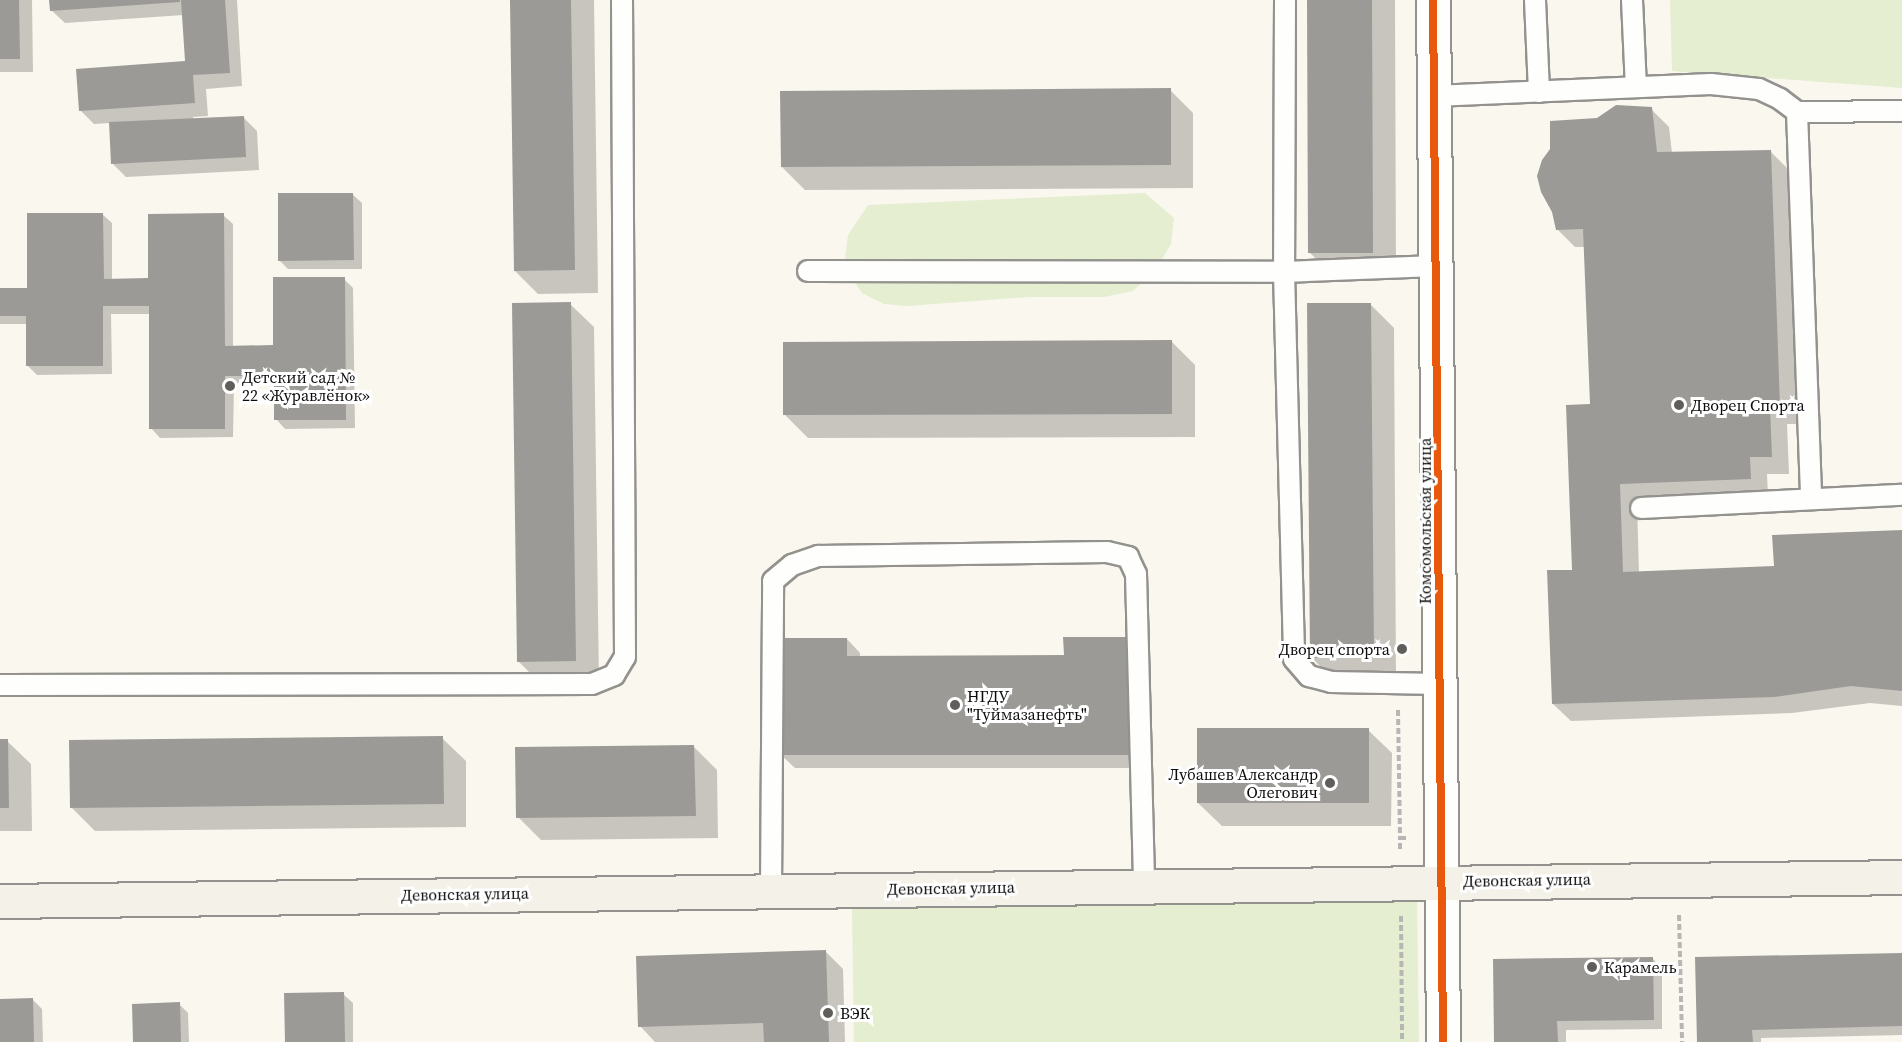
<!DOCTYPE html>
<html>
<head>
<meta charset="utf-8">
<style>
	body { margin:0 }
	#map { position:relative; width:1902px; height:1042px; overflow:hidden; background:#faf7ef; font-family:"Source Serif 4",serif }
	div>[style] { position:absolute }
	.green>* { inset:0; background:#e5eed0 }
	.shadow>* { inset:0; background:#0003 }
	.building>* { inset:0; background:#9c9a96 }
	.path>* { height:4px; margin-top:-2px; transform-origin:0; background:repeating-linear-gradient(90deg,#b7b6b5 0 6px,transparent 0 9px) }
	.roads { filter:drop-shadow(2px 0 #93928e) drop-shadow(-2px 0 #93928e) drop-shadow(0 2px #93928e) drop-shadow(0 -2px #93928e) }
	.service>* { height:20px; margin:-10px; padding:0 10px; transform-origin:10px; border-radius:10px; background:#fefefd }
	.tertiary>* { height:33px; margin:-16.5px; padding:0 16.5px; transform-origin:16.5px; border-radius:16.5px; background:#fefefd }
	.secondary>* { height:33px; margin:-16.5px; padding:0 16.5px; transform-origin:16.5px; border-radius:16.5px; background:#f4f1e8 }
	.cycleway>* { height:8px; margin:-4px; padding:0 4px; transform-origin:4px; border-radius:4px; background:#e8590c }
	.dots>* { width:16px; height:16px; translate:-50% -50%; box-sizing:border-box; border:3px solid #fff; border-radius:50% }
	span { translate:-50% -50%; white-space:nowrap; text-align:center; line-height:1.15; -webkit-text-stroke:6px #fff; paint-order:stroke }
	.poi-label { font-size:16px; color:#0c0c0c }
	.left { translate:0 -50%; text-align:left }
	.right { translate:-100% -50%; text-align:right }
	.street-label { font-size:16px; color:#0c0c0c }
</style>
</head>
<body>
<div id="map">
	<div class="green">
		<div style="clip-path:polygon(1670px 0,1902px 0,1902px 88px,1672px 71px)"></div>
		<div style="clip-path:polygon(1145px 193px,1174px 218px,1171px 244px,1155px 271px,1133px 291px,1104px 297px,1029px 297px,907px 306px,884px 304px,862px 293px,844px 266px,848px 235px,868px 205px)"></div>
		<div style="clip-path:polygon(1417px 900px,1419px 1042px,854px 1042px,852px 909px)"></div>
	</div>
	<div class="shadow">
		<div style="clip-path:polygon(0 0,32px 0,33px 72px,0 72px)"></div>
		<div style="clip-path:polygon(51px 0,237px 0,242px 86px,206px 89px,208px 116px,193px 117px,194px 120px,243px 117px,257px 131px,259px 170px,126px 177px,112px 163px,110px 123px,94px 124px,80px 110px,187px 63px,184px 15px,65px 23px,51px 10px)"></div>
		<div style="clip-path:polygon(511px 0,594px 0,598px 293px,538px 294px,515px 271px)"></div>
		<div style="clip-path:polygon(1309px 0,1395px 0,1396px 275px,1333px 275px,1309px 252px)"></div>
		<div style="clip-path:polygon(1170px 90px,1193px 113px,1193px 188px,805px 190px,782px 167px)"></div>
		<div style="clip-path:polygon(1651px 109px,1669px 127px,1672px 153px,1771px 152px,1788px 169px,1797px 424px,1787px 424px,1789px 474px,1767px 474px,1768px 496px,1637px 501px,1639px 573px,1775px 568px,1902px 531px,1902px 706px,1870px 703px,1792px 713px,1571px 721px,1553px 704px,1573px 571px,1591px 406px,1585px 247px,1575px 247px,1557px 229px,1598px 119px)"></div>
		<div style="clip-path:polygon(352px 194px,362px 203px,362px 269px,288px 269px,279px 260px)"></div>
		<div style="clip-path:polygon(102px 214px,112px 223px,112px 280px,150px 280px,223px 215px,233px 224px,233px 347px,275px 347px,344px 279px,353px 288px,355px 428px,285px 429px,276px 419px,275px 384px,234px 384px,233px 437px,160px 438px,151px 428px,151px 314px,111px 314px,112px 374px,37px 375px,28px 366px,28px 324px,0 324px,0 290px,29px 290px)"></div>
		<div style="clip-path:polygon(570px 304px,594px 327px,599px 684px,541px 684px,518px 661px)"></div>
		<div style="clip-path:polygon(1370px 304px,1394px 328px,1396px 680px,1335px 681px,1312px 658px)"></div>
		<div style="clip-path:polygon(1172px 342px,1195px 365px,1195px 437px,808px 438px,785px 415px)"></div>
		<div style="clip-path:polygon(847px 639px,860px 653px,860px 657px,1065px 657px,1145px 768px,795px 768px,781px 755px)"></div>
		<div style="clip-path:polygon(1368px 730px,1392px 753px,1391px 826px,1222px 826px,1198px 803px)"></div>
		<div style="clip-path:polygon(442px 738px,466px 761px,466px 827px,95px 831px,72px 808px)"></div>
		<div style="clip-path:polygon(0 741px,7px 741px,31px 764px,32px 831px,0 831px)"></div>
		<div style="clip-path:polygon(694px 747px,717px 770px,718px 838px,541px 840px,518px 817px)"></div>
		<div style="clip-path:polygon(825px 951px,843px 969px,845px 1042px,655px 1042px,640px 1026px)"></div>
		<div style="clip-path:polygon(1902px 954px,1902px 1035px,1761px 1038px,1761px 1042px,1698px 1042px)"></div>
		<div style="clip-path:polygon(1653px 959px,1662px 968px,1662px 1029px,1566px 1030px,1566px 1042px,1495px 1042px)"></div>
		<div style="clip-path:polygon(343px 994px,353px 1003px,353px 1042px,287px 1042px)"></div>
		<div style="clip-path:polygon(0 1000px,33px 1000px,42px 1009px,43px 1042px,0 1042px)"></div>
		<div style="clip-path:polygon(179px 1004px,188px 1013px,189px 1042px,134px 1042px)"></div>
	</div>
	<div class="building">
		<div style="clip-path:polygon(0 0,19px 0,20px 59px,0 59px)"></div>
		<div style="clip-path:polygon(49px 0,180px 0,180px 2px,50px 11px)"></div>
		<div style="clip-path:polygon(181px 0,225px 0,230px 73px,193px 75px,195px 103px,79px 111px,76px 69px,185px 61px)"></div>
		<div style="clip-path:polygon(510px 0,571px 0,575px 270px,514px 271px)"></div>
		<div style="clip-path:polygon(1307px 0,1372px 0,1373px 253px,1308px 253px)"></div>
		<div style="clip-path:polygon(1171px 88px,1171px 165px,781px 167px,780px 91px)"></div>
		<div style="clip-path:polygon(1616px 105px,1652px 107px,1657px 152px,1771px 150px,1780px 407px,1770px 407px,1772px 457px,1750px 457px,1751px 479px,1620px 484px,1623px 572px,1774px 566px,1772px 535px,1902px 530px,1902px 691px,1851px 686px,1774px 697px,1552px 704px,1547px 570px,1572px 570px,1566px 405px,1590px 404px,1583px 229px,1556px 230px,1552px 212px,1541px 192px,1537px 176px,1542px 160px,1550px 149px,1550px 121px,1597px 118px)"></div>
		<div style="clip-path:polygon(244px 116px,246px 157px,111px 164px,109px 122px)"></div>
		<div style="clip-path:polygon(278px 193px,353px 193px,354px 260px,278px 261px)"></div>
		<div style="clip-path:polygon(27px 213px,103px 213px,104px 279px,148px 278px,148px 214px,224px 213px,225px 346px,273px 345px,273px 277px,345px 277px,346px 420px,274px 420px,274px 376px,225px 376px,225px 429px,149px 429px,149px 306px,103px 306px,103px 366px,26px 366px,26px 316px,0 316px,0 288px,27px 288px)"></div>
		<div style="clip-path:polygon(571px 302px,576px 661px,517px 662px,512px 303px)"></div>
		<div style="clip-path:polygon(1307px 303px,1371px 303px,1374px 658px,1310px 658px)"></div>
		<div style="clip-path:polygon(1172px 340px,1172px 414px,783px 415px,783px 342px)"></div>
		<div style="clip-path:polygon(1063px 637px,1131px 637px,1132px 755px,780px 755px,779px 638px,847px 638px,847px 656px,1064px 655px)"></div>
		<div style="clip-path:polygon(1197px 728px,1369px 728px,1369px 803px,1197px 803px)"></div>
		<div style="clip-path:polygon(443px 736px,444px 804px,70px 808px,69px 740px)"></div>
		<div style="clip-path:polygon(0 739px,8px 739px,9px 808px,0 808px)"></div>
		<div style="clip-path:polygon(694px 745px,696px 816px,516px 818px,515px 747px)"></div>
		<div style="clip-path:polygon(826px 950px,829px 1042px,764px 1042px,763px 1023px,638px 1027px,636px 956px)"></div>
		<div style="clip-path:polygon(1902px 953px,1902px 1026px,1752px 1030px,1753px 1042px,1697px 1042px,1695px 957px)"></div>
		<div style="clip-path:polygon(1653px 957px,1654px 1020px,1557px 1021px,1558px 1042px,1494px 1042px,1493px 959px)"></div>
		<div style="clip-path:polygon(344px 992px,345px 1042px,285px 1042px,284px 993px)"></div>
		<div style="clip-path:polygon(33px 998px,34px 1042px,0 1042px,0 999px)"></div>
		<div style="clip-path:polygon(180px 1002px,181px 1042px,133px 1042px,132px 1004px)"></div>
	</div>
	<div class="path">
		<div style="left:1398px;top:710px;width:128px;rotate:89.1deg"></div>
		<div style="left:1400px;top:849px;width:11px;rotate:-90deg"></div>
		<div style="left:1400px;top:838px;width:6px"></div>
		<div style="left:1679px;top:915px;width:127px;rotate:88.6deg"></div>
		<div style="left:1401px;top:916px;width:126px;rotate:89.5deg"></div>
	</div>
	<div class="roads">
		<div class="service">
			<div style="left:1285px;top:0;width:272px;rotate:90.2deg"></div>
			<div style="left:1284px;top:272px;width:387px;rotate:88.5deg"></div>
			<div style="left:1294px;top:659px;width:23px;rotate:49deg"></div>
			<div style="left:1309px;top:676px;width:23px;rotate:15deg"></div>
			<div style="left:1331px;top:682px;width:109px;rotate:1.1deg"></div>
			<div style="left:1535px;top:0;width:92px;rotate:87.5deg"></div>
			<div style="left:1632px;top:0;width:87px;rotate:87.4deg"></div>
			<div style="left:1434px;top:96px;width:277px;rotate:-2.5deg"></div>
			<div style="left:1711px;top:84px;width:48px;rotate:5.9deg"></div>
			<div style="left:1759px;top:89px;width:23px;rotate:25deg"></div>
			<div style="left:1780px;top:99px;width:21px;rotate:37deg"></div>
			<div style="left:1797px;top:112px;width:387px;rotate:87.9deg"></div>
			<div style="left:1797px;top:112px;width:105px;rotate:-0.5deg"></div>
			<div style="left:808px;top:271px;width:476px;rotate:0.1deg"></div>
			<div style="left:1284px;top:272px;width:152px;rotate:-2.3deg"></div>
			<div style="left:1641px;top:508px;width:261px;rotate:-2.9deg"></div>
			<div style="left:0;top:685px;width:592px;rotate:-0.1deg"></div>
			<div style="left:592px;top:684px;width:24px;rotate:-22deg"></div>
			<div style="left:614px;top:675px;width:21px;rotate:-59deg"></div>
			<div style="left:625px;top:657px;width:657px;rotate:-90.26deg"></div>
			<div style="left:771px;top:890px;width:309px;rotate:-89.6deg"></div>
			<div style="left:773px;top:581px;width:25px;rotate:-40deg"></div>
			<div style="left:792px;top:565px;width:28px;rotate:-19deg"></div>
			<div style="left:818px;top:556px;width:289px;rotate:-0.8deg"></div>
			<div style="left:1107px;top:552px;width:22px;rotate:13deg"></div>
			<div style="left:1128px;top:557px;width:19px;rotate:65deg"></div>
			<div style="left:1136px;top:574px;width:311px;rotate:88.5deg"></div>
		</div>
		<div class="tertiary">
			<div style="left:1433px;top:0;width:1042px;rotate:89.45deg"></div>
		</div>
		<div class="secondary">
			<div style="left:0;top:901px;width:1902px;rotate:-0.72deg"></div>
		</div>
	</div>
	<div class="cycleway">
		<div style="left:1433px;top:0;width:1042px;rotate:89.45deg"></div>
	</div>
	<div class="dots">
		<div style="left:230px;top:386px;background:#5f5e5b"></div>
		<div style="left:1679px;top:405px;background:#5f5e5b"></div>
		<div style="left:1402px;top:649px;background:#5f5e5b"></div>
		<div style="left:955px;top:705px;background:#5f5e5b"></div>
		<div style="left:1330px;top:783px;background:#5f5e5b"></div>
		<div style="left:1592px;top:967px;background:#5f5e5b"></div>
		<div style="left:828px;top:1013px;background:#5f5e5b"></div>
	</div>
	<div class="poi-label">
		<span class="left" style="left:242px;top:386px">Детский сад №<br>22 «Журавлёнок»</span>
		<span class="left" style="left:1691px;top:405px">Дворец Спорта</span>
		<span class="right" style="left:1390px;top:649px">Дворец спорта</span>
		<span class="left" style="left:967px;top:705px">НГДУ<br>"Туймазанефть"</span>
		<span class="right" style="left:1318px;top:783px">Лубашев Александр<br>Олегович</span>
		<span class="left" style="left:1604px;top:967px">Карамель</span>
		<span class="left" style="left:840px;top:1013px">ВЭК</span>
	</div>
	<div class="street-label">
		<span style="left:1425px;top:521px;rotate:-90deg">Комсомольская улица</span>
		<span style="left:1527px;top:880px;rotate:-1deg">Девонская улица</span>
		<span style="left:951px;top:888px;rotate:-1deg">Девонская улица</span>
		<span style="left:465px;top:894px;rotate:-1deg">Девонская улица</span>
	</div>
</div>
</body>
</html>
